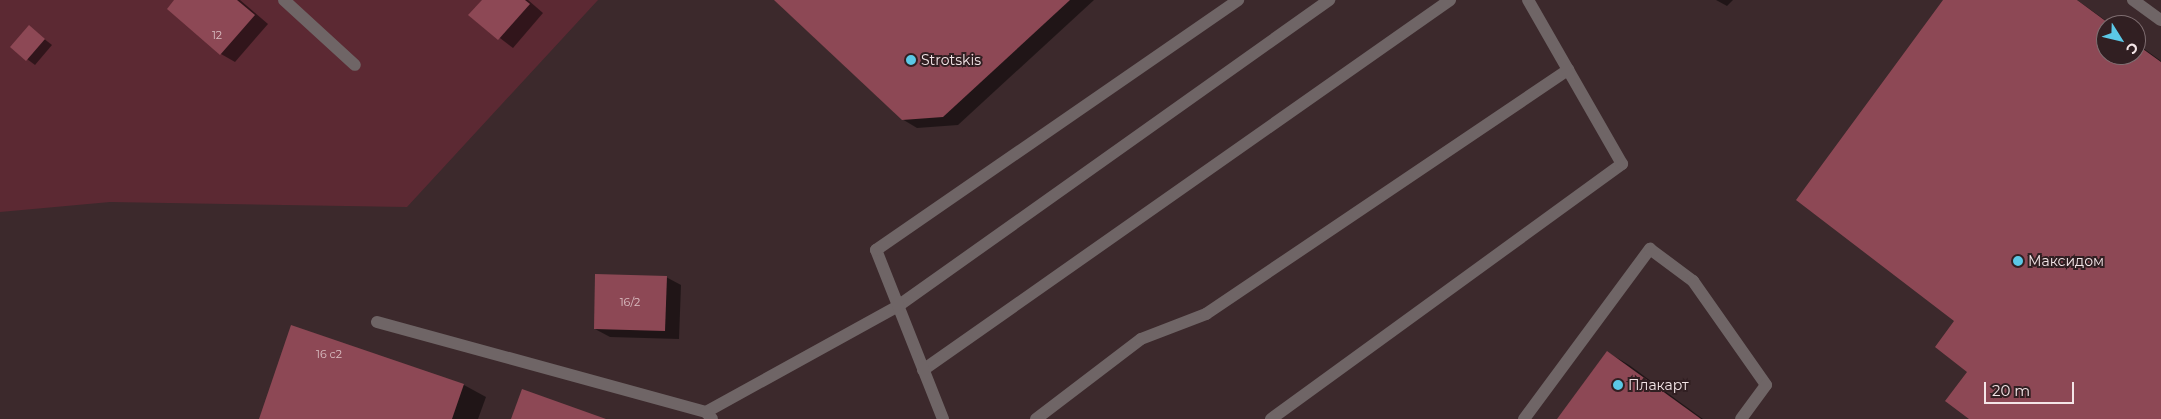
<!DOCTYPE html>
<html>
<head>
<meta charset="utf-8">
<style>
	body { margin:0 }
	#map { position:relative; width:2161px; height:419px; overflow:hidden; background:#3c292c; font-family:Montserrat,sans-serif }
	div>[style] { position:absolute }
	.green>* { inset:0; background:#5c2933 }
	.shadow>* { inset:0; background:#0007 }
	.building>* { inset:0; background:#8d4855 }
	.minor>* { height:12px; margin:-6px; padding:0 6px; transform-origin:6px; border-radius:6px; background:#6f6566 }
	.dots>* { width:14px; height:14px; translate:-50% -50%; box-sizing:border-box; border:2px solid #311f22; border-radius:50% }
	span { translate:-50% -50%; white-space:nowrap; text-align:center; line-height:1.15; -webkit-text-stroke:4px #311f22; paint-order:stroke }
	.number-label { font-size:11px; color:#dabec2 }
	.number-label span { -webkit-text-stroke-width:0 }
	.poi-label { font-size:14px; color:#f3e5e7 }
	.left { translate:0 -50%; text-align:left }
	.north { position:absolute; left:2096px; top:15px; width:50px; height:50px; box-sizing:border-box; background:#311f22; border:1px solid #7f6e71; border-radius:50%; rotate:126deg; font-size:14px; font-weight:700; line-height:20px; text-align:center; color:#f3e5e7 }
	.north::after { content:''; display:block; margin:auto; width:18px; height:22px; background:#5bc8e6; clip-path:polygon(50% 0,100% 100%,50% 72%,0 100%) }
	.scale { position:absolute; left:1984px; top:382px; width:90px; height:22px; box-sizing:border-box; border:2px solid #f3e5e7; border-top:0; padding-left:6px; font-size:15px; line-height:18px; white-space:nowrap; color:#f3e5e7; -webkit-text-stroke:4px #311f22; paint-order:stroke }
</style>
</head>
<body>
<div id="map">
	<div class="green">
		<div style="clip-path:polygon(0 0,598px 0,407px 207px,110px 202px,0 212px)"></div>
	</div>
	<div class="shadow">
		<div style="clip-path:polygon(176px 0,240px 0,268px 24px,235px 62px,221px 54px,168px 9px)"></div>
		<div style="clip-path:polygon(483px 0,528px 0,543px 13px,513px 48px,470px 15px)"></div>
		<div style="clip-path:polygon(775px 0,1094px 0,958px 125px,917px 128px,902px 119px)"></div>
		<div style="clip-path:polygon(1716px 0,1733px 0,1727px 6px)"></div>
		<div style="clip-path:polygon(1945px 0,2077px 0,2112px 25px,2106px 25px,2106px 55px,2136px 55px,2136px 43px,2161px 61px,2161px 419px,1971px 419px,1969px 371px,1955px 321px)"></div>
		<div style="clip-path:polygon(29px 27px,52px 45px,35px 65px,11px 47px)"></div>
		<div style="clip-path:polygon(666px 277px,681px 285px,679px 339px,610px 337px,595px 329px)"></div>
		<div style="clip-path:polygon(292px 326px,464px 385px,486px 397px,478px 419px,260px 419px)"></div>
		<div style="clip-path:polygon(1607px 352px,1629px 365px,1703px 419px,1559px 419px)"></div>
	</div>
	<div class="building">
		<div style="clip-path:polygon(174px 0,237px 0,255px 15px,220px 55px,167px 9px)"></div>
		<div style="clip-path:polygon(482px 0,525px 0,530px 4px,498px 40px,468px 15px)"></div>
		<div style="clip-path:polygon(774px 0,1070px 0,943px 117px,902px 120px)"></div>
		<div style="clip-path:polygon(1943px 0,2077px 0,2111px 25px,2106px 25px,2106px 55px,2136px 55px,2136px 44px,2161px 62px,2161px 419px,1969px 419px,1945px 401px,1967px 372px,1935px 347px,1954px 321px,1796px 200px)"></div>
		<div style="clip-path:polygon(29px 25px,45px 39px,26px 61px,10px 47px)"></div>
		<div style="clip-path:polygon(595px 274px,667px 276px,665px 331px,594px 329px)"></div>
		<div style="clip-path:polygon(291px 325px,464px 384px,452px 419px,259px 419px)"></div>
		<div style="clip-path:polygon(1607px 351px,1701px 419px,1557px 419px)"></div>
		<div style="clip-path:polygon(522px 389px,606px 419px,511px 419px)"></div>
	</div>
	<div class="minor">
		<div style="left:284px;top:0;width:96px;rotate:42.5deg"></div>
		<div style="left:2133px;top:0;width:34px;rotate:36deg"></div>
		<div style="left:377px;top:322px;width:341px;rotate:15.3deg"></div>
		<div style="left:706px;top:412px;width:9px;rotate:49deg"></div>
		<div style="left:923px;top:370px;width:644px;rotate:-35.07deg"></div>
		<div style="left:706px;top:412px;width:219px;rotate:-28.9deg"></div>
		<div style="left:898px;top:306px;width:529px;rotate:-35.37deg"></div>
		<div style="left:943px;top:419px;width:182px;rotate:-111.6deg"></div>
		<div style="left:876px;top:250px;width:440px;rotate:-34.6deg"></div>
		<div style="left:1036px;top:419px;width:132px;rotate:-37.3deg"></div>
		<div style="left:1141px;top:339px;width:70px;rotate:-21deg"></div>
		<div style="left:1206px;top:314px;width:437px;rotate:-34deg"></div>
		<div style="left:1271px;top:419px;width:434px;rotate:-36deg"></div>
		<div style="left:1622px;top:164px;width:189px;rotate:-119.8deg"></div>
		<div style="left:1524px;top:419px;width:212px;rotate:-53.5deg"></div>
		<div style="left:1650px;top:249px;width:54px;rotate:36.7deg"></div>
		<div style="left:1693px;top:281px;width:127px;rotate:54.9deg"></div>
		<div style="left:1766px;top:385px;width:42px;rotate:126.3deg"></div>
	</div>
	<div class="dots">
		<div style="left:911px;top:60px;background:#5bc8e6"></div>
		<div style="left:2018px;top:261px;background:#5bc8e6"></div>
		<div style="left:1618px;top:385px;background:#5bc8e6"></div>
	</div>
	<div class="number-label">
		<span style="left:217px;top:35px">12</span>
		<span style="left:630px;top:302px">16/2</span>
		<span style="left:329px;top:354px">16 с2</span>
	</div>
	<div class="poi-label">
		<span class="left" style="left:921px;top:60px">Strotskis</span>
		<span class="left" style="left:2028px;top:261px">Максидом</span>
		<span class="left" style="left:1628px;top:385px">Плакарт</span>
	</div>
	<div class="north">С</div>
	<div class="scale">20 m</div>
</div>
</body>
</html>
